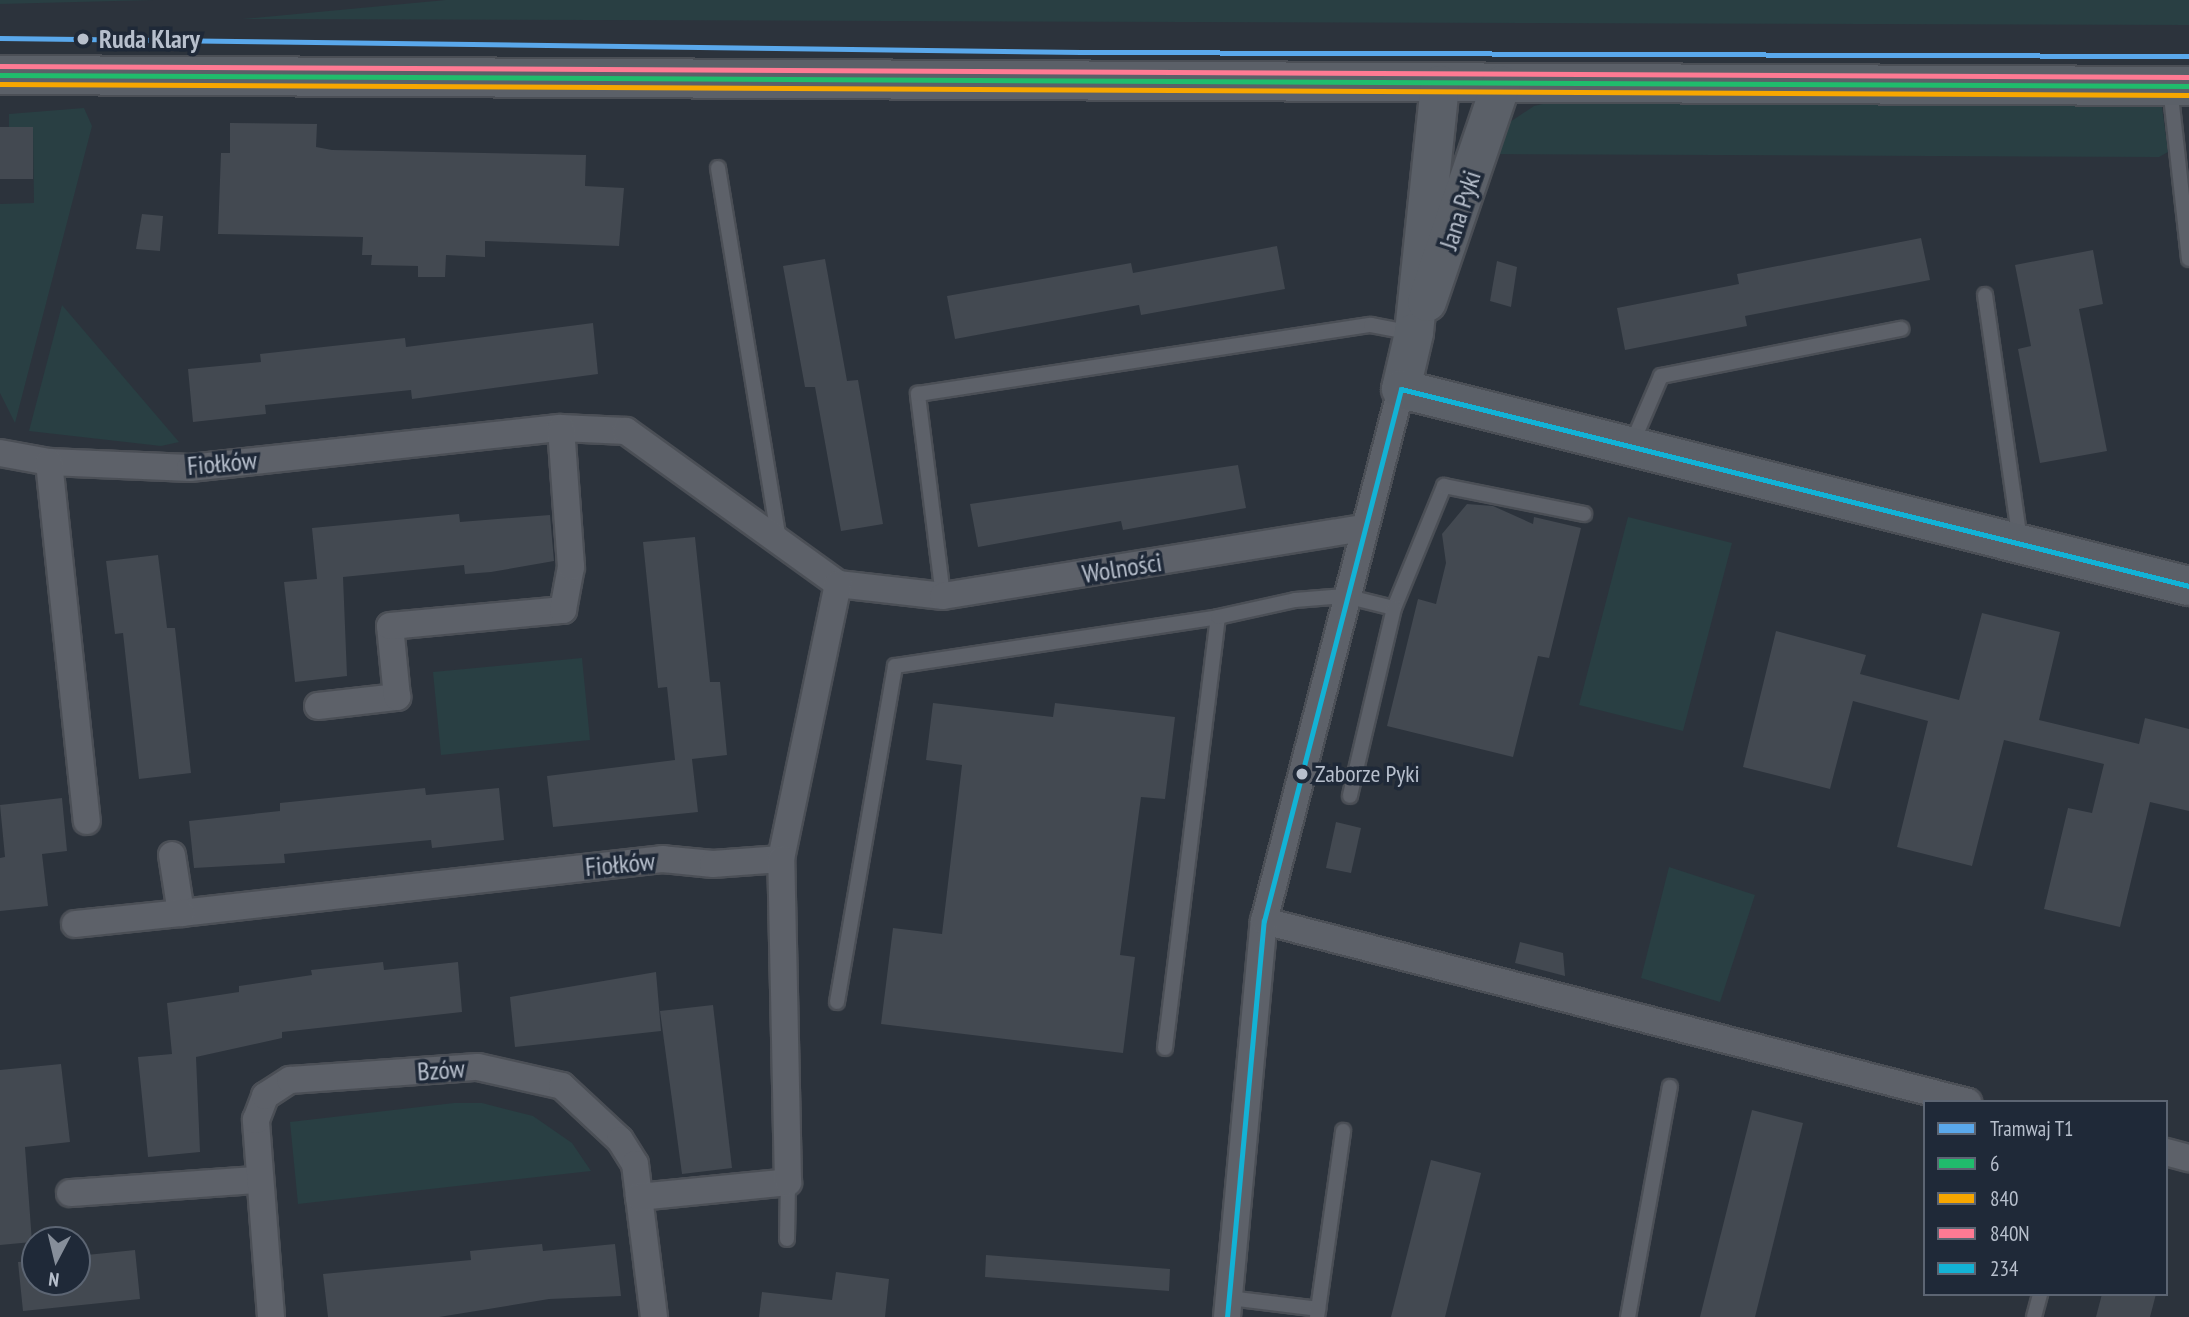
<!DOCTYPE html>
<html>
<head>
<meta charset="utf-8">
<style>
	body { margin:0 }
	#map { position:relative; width:2189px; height:1317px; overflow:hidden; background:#2c333c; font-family:"PT Sans Narrow",sans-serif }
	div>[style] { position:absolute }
	.green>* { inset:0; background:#293f43 }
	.building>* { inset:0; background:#434951 }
	.roads { filter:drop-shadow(2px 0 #4b4f56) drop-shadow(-2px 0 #4b4f56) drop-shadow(0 2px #4b4f56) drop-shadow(0 -2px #4b4f56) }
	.lane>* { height:14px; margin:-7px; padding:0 7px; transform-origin:7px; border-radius:7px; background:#5d6169 }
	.street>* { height:26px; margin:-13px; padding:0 13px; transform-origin:13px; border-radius:13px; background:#5d6169 }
	.secondary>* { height:38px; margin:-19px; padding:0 19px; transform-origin:19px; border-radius:19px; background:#5b6068 }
	.bus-1>* { height:5px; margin:-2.5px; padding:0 2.5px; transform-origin:2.5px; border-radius:2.5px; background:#20bc6c }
	.bus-2>* { height:5px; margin:-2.5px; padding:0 2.5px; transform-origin:2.5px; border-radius:2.5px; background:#f7a600 }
	.bus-3>* { height:5px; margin:-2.5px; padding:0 2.5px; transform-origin:2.5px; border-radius:2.5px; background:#fe7a93 }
	.bus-4>* { height:5px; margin:-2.5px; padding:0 2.5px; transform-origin:2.5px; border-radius:2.5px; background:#13b2d5 }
	.tram-1>* { height:5px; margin:-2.5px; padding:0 2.5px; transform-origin:2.5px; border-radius:2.5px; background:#5aa8eb }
	.dots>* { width:19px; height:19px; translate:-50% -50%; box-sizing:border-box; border:4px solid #1f2938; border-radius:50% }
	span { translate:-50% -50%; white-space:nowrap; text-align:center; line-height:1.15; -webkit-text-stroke:7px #1f2938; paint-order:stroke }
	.bus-label { font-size:24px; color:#b7bfcc }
	.left { translate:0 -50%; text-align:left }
	.stop-label { font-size:26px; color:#b7bfcc; font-weight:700 }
	.street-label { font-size:26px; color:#b7bfcc }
	.legend { position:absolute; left:1923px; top:1100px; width:245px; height:196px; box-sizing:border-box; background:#1f2938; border:2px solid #5c6573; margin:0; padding:9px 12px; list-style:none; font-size:21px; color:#b7bfcc }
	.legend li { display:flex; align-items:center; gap:14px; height:35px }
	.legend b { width:35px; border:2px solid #5c6573 }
	.north { position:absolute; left:21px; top:1226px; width:70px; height:70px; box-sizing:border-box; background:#1f2938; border:2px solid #5c6573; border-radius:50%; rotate:187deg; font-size:19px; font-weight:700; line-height:28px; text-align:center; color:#b7bfcc }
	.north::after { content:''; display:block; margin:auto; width:24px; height:32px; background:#868e9a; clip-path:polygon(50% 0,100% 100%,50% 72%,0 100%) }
</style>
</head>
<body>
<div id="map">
	<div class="green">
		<div style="clip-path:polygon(0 0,154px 0,0 4px)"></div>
		<div style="clip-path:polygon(446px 0,2189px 0,2189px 25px,242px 19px)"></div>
		<div style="clip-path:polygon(1559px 100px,2146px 105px,2162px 107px,2168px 152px,2159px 157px,1489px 154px,1504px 126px,1534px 106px)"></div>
		<div style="clip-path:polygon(84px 108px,92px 126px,15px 423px,0 393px,0 204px,34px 203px,33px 127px,9px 127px,9px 114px)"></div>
		<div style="clip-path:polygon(62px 305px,179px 442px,161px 446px,29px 431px)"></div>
		<div style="clip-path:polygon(1628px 517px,1732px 543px,1683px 731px,1579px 705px)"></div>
		<div style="clip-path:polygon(582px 658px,590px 740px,441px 755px,433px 672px)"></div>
		<div style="clip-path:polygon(1669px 867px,1755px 895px,1720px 1002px,1641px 978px)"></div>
		<div style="clip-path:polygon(454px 1103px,482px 1103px,533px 1116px,572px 1143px,591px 1171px,298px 1204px,290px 1122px)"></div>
	</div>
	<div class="building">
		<div style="clip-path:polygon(230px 123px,317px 124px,316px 147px,332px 150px,586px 155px,585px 186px,624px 188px,619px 246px,485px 241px,485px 257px,446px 255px,445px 277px,418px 277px,418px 266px,371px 265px,372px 255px,362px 255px,363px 237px,218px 234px,221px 153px,230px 153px)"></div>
		<div style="clip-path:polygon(0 127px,33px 127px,33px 179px,0 179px)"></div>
		<div style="clip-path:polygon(142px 214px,163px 216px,160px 251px,136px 249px)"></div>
		<div style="clip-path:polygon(1921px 238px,1930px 280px,1745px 316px,1747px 326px,1625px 350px,1617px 308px,1739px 284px,1737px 274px)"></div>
		<div style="clip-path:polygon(1277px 246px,1285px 289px,1141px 315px,1139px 305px,955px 339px,947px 296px,1131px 263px,1133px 273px)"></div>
		<div style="clip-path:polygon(2093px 250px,2103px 304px,2079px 309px,2107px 451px,2040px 463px,2018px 349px,2031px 346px,2015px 265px)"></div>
		<div style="clip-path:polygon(825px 259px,847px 381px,858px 380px,883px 524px,841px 531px,815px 387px,805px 387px,783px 266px)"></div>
		<div style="clip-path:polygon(1497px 261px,1517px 267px,1511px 307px,1490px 301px)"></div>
		<div style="clip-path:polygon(593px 323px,598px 374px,412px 399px,411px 390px,265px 405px,266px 414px,193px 422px,188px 369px,261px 362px,260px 354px,405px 338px,406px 347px)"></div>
		<div style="clip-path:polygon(1238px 465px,1246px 508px,1123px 530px,1121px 521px,978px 547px,970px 504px)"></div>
		<div style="clip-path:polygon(1467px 504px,1493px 506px,1533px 524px,1534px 517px,1581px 528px,1549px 658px,1538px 656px,1513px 757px,1387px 726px,1418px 599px,1436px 604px,1446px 563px,1442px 534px)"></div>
		<div style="clip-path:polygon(459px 514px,460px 522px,550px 515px,554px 561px,491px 572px,465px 574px,464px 565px,343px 577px,347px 676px,295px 682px,284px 582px,317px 579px,312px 528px)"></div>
		<div style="clip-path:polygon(695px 537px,710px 682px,720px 682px,727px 755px,692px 759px,698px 812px,553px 827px,547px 776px,675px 760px,667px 687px,658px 688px,643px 542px)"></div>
		<div style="clip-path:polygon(158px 555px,167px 628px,175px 628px,191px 773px,139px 779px,123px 633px,115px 634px,106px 561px)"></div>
		<div style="clip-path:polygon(1982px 613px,2060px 632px,2039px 720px,2139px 744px,2145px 718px,2189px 729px,2189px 811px,2150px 802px,2120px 927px,2044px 909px,2068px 808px,2092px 813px,2104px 764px,2004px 740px,1972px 866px,1897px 847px,1928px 721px,1853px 701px,1830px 789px,1743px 767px,1776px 631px,1866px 655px,1860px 674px,1959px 700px)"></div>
		<div style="clip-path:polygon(933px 703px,1053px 717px,1055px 703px,1175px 717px,1165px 799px,1141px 797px,1120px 955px,1135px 957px,1123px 1053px,881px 1024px,893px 928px,942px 934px,962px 765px,926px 760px)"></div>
		<div style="clip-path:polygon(425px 788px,426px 795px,499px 788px,504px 840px,432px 848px,431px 840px,284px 854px,285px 863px,194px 868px,189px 821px,280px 811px,280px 803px)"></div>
		<div style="clip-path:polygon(62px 798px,67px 851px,42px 854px,48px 906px,0 911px,0 858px,5px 857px,0 805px)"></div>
		<div style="clip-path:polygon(1336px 822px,1361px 828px,1351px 873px,1326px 868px)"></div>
		<div style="clip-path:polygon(1520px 942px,1563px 953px,1565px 976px,1515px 963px)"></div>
		<div style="clip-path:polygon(383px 962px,384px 970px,458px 962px,462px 1012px,282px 1032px,282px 1038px,196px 1057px,200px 1152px,148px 1157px,138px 1057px,172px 1054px,167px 1003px,239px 992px,239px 986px,312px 975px,311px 970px)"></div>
		<div style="clip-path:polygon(656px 972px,661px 1031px,515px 1047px,510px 997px)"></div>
		<div style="clip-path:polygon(713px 1005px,732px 1168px,682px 1174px,660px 1011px)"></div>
		<div style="clip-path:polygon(61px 1064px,70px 1142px,25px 1147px,32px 1242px,0 1245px,0 1070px)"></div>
		<div style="clip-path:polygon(1752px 1110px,1803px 1123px,1763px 1285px,1755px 1317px,1700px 1317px)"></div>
		<div style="clip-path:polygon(1431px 1160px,1481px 1173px,1445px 1317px,1391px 1317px)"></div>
		<div style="clip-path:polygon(542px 1244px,543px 1251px,615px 1244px,621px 1296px,549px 1299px,439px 1317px,328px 1317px,323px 1274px,471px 1260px,470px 1251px)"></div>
		<div style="clip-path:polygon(135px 1250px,140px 1299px,23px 1311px,18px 1262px,35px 1261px,35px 1282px,77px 1282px,77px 1256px)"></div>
		<div style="clip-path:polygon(986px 1255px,1170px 1269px,1169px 1291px,985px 1277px)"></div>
		<div style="clip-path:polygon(836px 1272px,889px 1279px,885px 1317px,759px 1317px,762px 1292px,832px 1300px)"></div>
		<div style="clip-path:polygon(2102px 1294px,2156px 1294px,2150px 1317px,2096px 1317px)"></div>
	</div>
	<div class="roads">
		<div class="lane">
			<div style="left:2170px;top:87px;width:173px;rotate:83.7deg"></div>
			<div style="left:718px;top:168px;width:376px;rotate:80.7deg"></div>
			<div style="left:1985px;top:295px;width:247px;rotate:81.9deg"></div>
			<div style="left:1631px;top:446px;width:76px;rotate:-66.8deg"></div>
			<div style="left:1661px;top:376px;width:245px;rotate:-11.1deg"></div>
			<div style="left:943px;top:596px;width:204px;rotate:-97.1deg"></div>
			<div style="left:918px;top:394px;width:458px;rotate:-8.7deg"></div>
			<div style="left:1371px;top:325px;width:43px;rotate:10.8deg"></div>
			<div style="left:1394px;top:608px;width:132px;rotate:-67.7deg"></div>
			<div style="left:1444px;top:486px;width:143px;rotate:11.3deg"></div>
			<div style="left:837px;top:1002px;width:341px;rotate:-80.2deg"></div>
			<div style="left:895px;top:666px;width:327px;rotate:-8.6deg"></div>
			<div style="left:1165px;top:1048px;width:434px;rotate:-83deg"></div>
			<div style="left:1218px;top:617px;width:79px;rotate:-12.4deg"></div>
			<div style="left:1295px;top:600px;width:50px;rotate:-4.6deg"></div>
			<div style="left:1345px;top:596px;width:50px;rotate:13.8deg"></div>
			<div style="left:1394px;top:608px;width:193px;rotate:103.2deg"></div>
			<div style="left:787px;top:1239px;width:57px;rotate:-89deg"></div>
			<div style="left:1229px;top:1298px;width:90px;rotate:7deg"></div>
			<div style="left:1317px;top:1317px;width:188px;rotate:-82deg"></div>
			<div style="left:1628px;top:1317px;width:234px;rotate:-79.7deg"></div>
			<div style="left:2034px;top:1317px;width:24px;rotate:-75deg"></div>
		</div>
		<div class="street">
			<div style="left:0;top:453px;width:50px;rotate:10.4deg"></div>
			<div style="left:49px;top:462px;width:141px;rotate:2.4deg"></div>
			<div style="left:190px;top:468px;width:373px;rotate:-6.2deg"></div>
			<div style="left:561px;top:428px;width:65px;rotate:2.6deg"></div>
			<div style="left:626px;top:431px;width:261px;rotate:35.8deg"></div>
			<div style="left:838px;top:584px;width:106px;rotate:6.5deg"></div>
			<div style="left:943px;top:596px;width:426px;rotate:-9.2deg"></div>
			<div style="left:49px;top:462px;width:361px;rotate:84deg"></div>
			<div style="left:318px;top:706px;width:80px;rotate:-6.5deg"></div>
			<div style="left:397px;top:697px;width:71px;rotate:-95.6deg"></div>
			<div style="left:390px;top:626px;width:174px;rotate:-5.3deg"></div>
			<div style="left:563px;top:610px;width:44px;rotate:-79.5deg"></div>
			<div style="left:571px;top:567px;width:139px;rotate:-94.1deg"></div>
			<div style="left:172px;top:855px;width:59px;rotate:81.2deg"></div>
			<div style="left:181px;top:913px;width:484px;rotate:-6.4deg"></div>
			<div style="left:662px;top:859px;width:51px;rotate:5.6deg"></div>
			<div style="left:713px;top:864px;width:68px;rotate:-4.2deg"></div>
			<div style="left:781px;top:859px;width:281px;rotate:-78.3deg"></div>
			<div style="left:1264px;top:921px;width:727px;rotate:14.42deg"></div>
			<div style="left:75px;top:924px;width:107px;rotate:-5.9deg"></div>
			<div style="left:2166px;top:1152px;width:24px;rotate:15deg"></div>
			<div style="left:70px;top:1193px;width:187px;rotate:-4deg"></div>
			<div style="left:271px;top:1317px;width:198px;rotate:-94.4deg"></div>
			<div style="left:256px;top:1120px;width:26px;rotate:-69deg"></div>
			<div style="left:265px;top:1096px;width:30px;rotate:-33deg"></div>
			<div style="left:290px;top:1080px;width:188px;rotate:-4deg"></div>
			<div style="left:478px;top:1067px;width:86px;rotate:12.7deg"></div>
			<div style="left:562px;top:1086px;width:79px;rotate:43deg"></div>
			<div style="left:620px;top:1140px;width:28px;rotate:58deg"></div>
			<div style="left:635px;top:1164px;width:33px;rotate:83deg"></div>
			<div style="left:654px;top:1317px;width:121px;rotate:-97.1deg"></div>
			<div style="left:639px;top:1197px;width:150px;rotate:-5.7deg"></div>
			<div style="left:788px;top:1182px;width:323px;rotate:-91.2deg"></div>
			<div style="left:1227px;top:1317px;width:398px;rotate:-84.7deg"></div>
			<div style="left:1264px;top:921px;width:549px;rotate:-75.56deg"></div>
		</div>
		<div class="secondary">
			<div style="left:0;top:75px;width:2189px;rotate:0.29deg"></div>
			<div style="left:1440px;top:85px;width:249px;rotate:96deg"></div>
			<div style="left:1414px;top:333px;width:57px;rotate:103.1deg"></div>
			<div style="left:1401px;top:389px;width:812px;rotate:14.04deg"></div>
			<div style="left:1427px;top:302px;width:229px;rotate:-71.2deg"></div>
		</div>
	</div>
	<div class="bus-1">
		<div style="left:0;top:75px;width:2189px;rotate:0.29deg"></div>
	</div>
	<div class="bus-2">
		<div style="left:0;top:84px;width:2189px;rotate:0.29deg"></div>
	</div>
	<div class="bus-3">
		<div style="left:0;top:66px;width:2189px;rotate:0.29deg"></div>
	</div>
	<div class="bus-4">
		<div style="left:1227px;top:1317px;width:398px;rotate:-84.7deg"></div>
		<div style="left:1264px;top:921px;width:549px;rotate:-75.56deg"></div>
		<div style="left:1401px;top:389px;width:812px;rotate:14.04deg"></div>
	</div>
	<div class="tram-1">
		<div style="left:0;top:38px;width:1081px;rotate:0.74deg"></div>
		<div style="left:1081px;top:52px;width:1108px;rotate:0.21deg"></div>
	</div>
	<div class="dots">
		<div style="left:83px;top:39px;background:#b7bfcc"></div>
		<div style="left:1302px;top:774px;background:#b7bfcc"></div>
	</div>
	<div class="bus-label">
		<span class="left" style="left:1315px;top:774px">Zaborze Pyki</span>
	</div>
	<div class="stop-label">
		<span class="left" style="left:99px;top:39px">Ruda Klary</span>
	</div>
	<div class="street-label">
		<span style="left:1460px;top:210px;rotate:-72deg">Jana Pyki</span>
		<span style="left:222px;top:463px;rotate:-5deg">Fiołków</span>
		<span style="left:1122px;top:568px;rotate:-9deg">Wolności</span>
		<span style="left:620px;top:864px;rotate:-5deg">Fiołków</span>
		<span style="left:441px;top:1070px;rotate:-4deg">Bzów</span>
	</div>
	<ul class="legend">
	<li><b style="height:9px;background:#5aa8eb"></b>Tramwaj T1</li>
	<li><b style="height:9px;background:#20bc6c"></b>6</li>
	<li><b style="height:9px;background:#f7a600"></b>840</li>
	<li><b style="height:9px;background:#fe7a93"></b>840N</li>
	<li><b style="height:9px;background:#13b2d5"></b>234</li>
	</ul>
	<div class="north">N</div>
</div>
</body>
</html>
